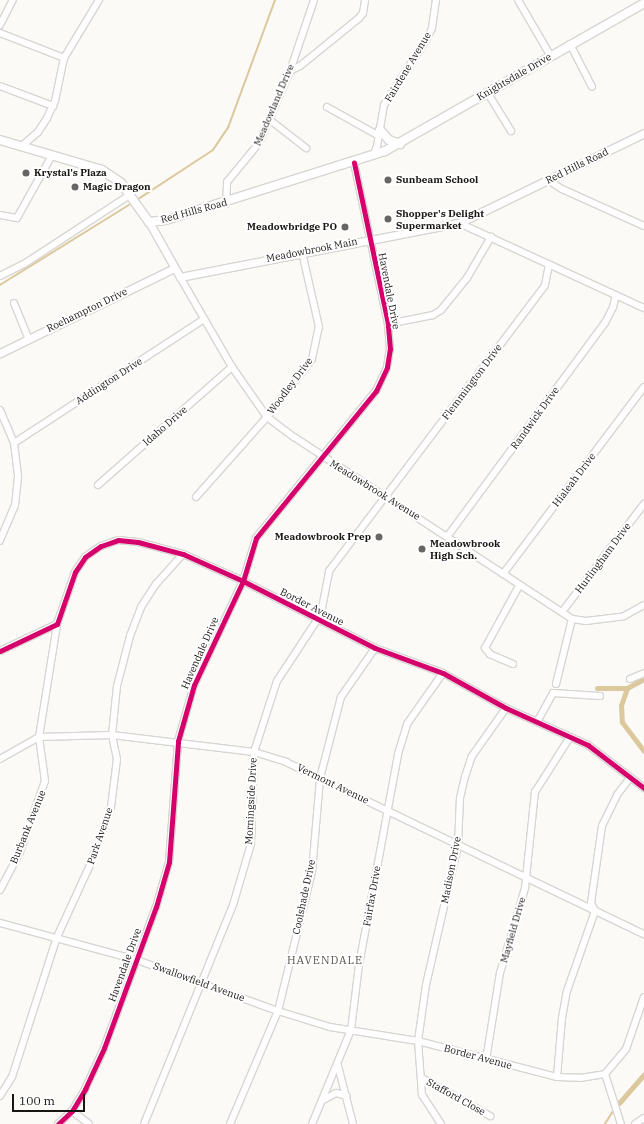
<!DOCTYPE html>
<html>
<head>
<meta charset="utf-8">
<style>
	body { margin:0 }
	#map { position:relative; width:644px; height:1124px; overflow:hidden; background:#fcfaf6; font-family:"IBM Plex Serif",serif }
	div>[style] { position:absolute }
	.stream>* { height:1.5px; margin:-0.75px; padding:0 0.75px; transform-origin:0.75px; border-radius:0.75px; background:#dcc89d }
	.canal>* { height:5px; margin:-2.5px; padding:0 2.5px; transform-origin:2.5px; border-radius:2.5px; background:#dcc89d }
	.roads { filter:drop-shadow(1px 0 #d8d6d3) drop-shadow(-1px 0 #d8d6d3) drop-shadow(0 1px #d8d6d3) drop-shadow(0 -1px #d8d6d3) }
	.minor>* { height:6px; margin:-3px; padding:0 3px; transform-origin:3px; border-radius:3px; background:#fffefe }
	.tertiary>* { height:7px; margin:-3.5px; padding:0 3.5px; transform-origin:3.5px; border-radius:3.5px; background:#fffefe }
	.secondary>* { height:8px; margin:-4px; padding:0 4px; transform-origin:4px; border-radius:4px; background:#fffefe }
	.cycleway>* { height:5px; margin:-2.5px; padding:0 2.5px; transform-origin:2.5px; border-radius:2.5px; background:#d6006c }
	.dots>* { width:11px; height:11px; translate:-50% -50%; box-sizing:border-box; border:2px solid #fff; border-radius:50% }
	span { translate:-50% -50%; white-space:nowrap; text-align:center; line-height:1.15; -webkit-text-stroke:4px #fff; paint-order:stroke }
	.street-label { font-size:10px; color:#181613 }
	.poi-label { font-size:10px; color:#181613; font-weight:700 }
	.left { translate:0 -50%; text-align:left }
	.right { translate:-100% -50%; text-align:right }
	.neighbourhood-label { font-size:11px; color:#5a564d; letter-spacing:1px }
	.scale { position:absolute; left:12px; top:1094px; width:73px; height:18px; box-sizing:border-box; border:2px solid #181613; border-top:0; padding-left:5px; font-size:12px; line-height:14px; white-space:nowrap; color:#181613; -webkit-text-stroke:3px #fff; paint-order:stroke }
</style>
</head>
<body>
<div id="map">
	<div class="stream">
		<div style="left:137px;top:200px;width:91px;rotate:-33.3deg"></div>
		<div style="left:213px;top:150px;width:27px;rotate:-56deg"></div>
		<div style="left:228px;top:128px;width:136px;rotate:-69.8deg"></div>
		<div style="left:0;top:285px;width:155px;rotate:-31.8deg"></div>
		<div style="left:605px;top:1124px;width:15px;rotate:-58deg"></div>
	</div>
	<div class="canal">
		<div style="left:597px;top:688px;width:30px"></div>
		<div style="left:627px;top:688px;width:19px;rotate:-28deg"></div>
		<div style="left:627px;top:688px;width:18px;rotate:109deg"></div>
		<div style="left:621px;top:705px;width:17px;rotate:87deg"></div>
		<div style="left:622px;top:722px;width:36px;rotate:53deg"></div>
		<div style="left:619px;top:1103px;width:38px;rotate:-49deg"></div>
	</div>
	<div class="roads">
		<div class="minor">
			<div style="left:518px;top:0;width:64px;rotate:59.8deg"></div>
			<div style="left:0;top:25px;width:28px;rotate:-63deg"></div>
			<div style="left:0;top:33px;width:69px;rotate:21.3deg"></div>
			<div style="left:570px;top:44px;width:48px;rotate:62.9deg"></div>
			<div style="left:290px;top:71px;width:11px;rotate:-27deg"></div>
			<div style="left:300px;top:66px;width:76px;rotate:-39.1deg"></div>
			<div style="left:359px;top:18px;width:6px;rotate:-51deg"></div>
			<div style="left:363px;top:13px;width:13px;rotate:-81deg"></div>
			<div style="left:0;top:86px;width:57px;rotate:20.7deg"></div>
			<div style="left:487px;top:92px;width:46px;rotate:58.4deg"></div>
			<div style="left:327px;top:107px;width:60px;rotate:29.1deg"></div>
			<div style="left:270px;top:120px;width:46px;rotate:37.9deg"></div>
			<div style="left:23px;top:145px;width:20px;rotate:-41deg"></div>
			<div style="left:38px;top:132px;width:17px;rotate:-57deg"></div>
			<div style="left:47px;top:118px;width:19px;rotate:-65deg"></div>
			<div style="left:55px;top:101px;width:44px;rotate:-78.2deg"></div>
			<div style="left:64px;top:58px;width:68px;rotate:-58.9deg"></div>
			<div style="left:373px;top:156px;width:11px;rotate:-68deg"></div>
			<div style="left:377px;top:146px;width:42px;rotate:-80.3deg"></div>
			<div style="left:384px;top:105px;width:77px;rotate:-57.1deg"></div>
			<div style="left:426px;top:40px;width:13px;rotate:-63deg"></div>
			<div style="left:432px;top:28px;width:28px;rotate:-82deg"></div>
			<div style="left:548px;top:180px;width:17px;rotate:33deg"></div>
			<div style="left:562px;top:189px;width:90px;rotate:24.3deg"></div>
			<div style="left:226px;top:204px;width:22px;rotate:-87deg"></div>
			<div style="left:227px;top:182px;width:50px;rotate:-50.6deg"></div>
			<div style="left:259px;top:143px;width:78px;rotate:-66.7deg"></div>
			<div style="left:290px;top:71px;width:75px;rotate:-71.3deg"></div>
			<div style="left:0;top:215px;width:17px;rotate:10deg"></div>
			<div style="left:17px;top:218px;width:72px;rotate:-60.9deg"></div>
			<div style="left:459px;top:223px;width:204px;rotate:24.7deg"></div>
			<div style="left:0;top:276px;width:27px;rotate:-27deg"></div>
			<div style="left:24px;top:264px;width:128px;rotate:-33.2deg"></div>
			<div style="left:180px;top:277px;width:104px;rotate:60deg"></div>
			<div style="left:232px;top:367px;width:61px;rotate:55deg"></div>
			<div style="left:267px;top:417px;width:34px;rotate:37deg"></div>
			<div style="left:294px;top:437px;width:332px;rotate:33.2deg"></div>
			<div style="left:572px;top:619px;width:14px;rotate:8deg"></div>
			<div style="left:586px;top:621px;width:38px;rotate:-7deg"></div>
			<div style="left:624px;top:616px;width:23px;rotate:-29deg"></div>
			<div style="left:14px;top:303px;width:38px;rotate:68deg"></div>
			<div style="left:388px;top:324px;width:46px;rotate:-11.3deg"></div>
			<div style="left:433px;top:315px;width:9px;rotate:-32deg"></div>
			<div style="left:441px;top:310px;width:41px;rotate:-50.9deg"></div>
			<div style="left:467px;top:278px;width:48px;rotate:-59.7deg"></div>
			<div style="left:0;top:410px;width:36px;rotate:67deg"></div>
			<div style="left:14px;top:443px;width:34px;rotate:83deg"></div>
			<div style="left:18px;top:477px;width:28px;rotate:96deg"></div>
			<div style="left:15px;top:505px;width:39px;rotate:113deg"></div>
			<div style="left:14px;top:443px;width:227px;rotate:-33.1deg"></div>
			<div style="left:98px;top:485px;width:179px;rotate:-41.4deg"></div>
			<div style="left:196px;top:497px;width:107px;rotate:-48.4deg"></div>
			<div style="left:267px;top:417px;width:73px;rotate:-52.2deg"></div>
			<div style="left:312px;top:359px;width:33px;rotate:-78deg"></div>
			<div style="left:319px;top:327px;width:77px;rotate:-102.8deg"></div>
			<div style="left:447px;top:537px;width:266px;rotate:-53.6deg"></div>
			<div style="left:605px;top:323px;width:18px;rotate:-63deg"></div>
			<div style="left:613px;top:307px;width:12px;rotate:-76deg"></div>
			<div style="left:503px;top:574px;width:234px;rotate:-53deg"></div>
			<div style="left:562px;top:612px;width:136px;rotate:-52.8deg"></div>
			<div style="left:0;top:651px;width:63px;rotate:-25.3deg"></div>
			<div style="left:57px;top:624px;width:55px;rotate:-70.9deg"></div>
			<div style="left:75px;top:572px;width:18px;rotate:-56deg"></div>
			<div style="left:85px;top:557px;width:19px;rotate:-35deg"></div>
			<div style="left:101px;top:546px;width:18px;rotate:-19deg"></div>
			<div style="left:118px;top:540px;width:20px;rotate:6deg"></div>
			<div style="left:138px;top:542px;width:47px;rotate:14.9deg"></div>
			<div style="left:183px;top:554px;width:66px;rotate:24.2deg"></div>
			<div style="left:243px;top:581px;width:148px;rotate:26.9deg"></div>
			<div style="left:375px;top:648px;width:72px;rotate:20.2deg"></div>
			<div style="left:443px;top:673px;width:72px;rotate:29.1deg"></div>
			<div style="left:506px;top:708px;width:90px;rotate:24.3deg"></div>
			<div style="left:588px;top:745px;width:71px;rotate:37.5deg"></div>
			<div style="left:513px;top:664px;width:25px;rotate:-157deg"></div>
			<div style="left:490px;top:654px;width:8px;rotate:-130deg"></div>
			<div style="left:485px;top:648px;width:71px;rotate:-61.3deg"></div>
			<div style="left:630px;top:679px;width:15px;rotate:-23deg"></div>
			<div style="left:556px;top:684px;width:67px;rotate:-76.2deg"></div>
			<div style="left:537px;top:722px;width:33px;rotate:-61deg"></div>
			<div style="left:553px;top:693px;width:47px;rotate:3.7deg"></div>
			<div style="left:0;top:759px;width:45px;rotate:-29.4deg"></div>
			<div style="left:39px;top:737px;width:73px;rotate:-1.6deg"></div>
			<div style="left:112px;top:735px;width:143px;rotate:6.8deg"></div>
			<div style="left:254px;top:752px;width:34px;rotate:17deg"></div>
			<div style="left:286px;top:762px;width:397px;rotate:25.7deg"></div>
			<div style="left:0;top:890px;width:43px;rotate:-62.2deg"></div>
			<div style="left:20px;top:852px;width:75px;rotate:-70.6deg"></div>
			<div style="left:45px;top:781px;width:44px;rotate:-97.8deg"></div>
			<div style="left:39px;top:737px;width:114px;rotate:-80.9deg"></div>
			<div style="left:0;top:923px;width:142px;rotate:15.1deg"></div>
			<div style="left:137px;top:960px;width:150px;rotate:19.9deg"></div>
			<div style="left:278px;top:1011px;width:54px;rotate:17.1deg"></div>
			<div style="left:330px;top:1027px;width:89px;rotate:9deg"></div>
			<div style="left:418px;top:1041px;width:144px;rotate:14.5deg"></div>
			<div style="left:557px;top:1077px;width:23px;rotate:2deg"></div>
			<div style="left:580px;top:1078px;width:25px;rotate:-9deg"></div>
			<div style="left:486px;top:1060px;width:88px;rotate:-80.9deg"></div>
			<div style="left:500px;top:973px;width:89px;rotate:-73.6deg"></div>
			<div style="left:525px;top:888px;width:97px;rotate:-84.1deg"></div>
			<div style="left:535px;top:792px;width:65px;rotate:-57.5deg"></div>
			<div style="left:338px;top:1066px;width:60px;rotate:75.5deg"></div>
			<div style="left:605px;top:1074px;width:33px;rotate:-50deg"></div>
			<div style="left:626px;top:1049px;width:55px;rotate:-70.9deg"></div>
			<div style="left:605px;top:1074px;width:52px;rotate:72.3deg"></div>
			<div style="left:557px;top:1077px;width:59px;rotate:-85.2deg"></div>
			<div style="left:562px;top:1018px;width:27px;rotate:-80deg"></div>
			<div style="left:567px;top:991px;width:85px;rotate:-70.7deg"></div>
			<div style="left:595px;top:911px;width:9px;rotate:-117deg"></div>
			<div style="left:591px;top:903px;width:78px;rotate:-81.9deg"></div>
			<div style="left:602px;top:826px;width:34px;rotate:-64deg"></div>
			<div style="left:617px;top:795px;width:21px;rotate:-53deg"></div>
			<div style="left:423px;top:1079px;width:77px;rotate:28.9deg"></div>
			<div style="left:0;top:1096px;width:22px;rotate:-58deg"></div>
			<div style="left:12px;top:1077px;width:147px;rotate:-72.2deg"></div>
			<div style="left:57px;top:937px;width:79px;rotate:-65.4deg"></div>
			<div style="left:90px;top:865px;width:62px;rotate:-70.1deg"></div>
			<div style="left:111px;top:807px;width:48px;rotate:-82.9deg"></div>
			<div style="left:117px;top:759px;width:25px;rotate:-102deg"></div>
			<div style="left:112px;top:735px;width:49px;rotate:-84.2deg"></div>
			<div style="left:117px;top:686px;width:52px;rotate:-75.4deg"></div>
			<div style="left:130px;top:636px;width:31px;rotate:-69deg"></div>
			<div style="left:141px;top:607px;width:27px;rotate:-57deg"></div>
			<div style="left:156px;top:584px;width:40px;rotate:-48deg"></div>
			<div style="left:323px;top:1100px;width:15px;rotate:-28deg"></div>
			<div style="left:336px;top:1093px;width:11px;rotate:15deg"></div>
			<div style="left:72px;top:1111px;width:21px;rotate:37deg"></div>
			<div style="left:58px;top:1124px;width:19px;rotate:-43deg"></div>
			<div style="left:72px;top:1111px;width:26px;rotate:-59deg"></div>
			<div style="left:85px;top:1089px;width:45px;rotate:-65.1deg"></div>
			<div style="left:104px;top:1048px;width:150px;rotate:-69.8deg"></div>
			<div style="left:156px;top:907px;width:47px;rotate:-73.9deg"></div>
			<div style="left:169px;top:862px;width:121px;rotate:-85.7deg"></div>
			<div style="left:178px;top:741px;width:58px;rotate:-74.1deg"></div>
			<div style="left:194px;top:685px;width:115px;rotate:-64.8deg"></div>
			<div style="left:243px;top:581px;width:45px;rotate:-73.2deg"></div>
			<div style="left:256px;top:538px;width:190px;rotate:-50.8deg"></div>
			<div style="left:376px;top:391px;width:26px;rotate:-65deg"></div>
			<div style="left:387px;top:367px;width:18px;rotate:-81deg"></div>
			<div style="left:390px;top:349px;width:25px;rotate:-95deg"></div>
			<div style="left:388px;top:324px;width:165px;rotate:-101.9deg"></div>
			<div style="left:144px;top:1124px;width:236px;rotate:-67.9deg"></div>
			<div style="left:233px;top:905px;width:64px;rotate:-73.6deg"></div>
			<div style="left:251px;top:844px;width:92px;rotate:-88.1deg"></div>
			<div style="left:254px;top:752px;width:75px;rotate:-72.1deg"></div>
			<div style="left:277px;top:681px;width:73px;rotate:-56.7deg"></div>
			<div style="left:317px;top:620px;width:13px;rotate:-67deg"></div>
			<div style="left:322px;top:608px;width:38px;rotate:-79deg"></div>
			<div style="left:329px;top:571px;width:358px;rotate:-52.9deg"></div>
			<div style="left:545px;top:285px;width:21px;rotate:-79deg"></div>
			<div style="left:230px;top:1124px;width:123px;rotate:-67deg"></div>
			<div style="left:278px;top:1011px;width:143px;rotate:-76.3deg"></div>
			<div style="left:312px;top:872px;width:94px;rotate:-85.1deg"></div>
			<div style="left:320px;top:778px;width:84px;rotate:-75.5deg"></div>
			<div style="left:341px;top:697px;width:60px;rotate:-55.2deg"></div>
			<div style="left:312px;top:1124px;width:102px;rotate:-67.5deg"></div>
			<div style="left:351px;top:1030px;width:65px;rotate:-83deg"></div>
			<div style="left:359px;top:965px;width:215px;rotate:-79.5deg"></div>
			<div style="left:398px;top:754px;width:31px;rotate:-73deg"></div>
			<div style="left:407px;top:724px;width:62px;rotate:-54.8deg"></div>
			<div style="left:441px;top:1124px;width:35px;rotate:-123deg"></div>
			<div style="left:422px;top:1095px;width:54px;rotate:-94.2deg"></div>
			<div style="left:418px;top:1041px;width:57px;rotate:-81.9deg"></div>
			<div style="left:426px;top:985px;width:144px;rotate:-77.1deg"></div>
			<div style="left:458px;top:845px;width:47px;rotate:-87.6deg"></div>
			<div style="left:460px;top:798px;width:22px;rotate:-77deg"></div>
			<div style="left:465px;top:777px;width:22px;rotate:-72deg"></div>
			<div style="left:472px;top:756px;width:59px;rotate:-54.7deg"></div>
			<div style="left:635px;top:1124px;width:11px;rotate:-34deg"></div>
		</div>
		<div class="tertiary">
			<div style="left:149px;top:222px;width:63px;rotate:60.6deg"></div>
			<div style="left:180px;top:277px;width:284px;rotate:-11deg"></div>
			<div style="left:459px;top:223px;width:206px;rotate:-25.9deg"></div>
			<div style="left:0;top:353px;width:194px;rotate:-26deg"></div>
		</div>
		<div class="secondary">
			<div style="left:380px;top:130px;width:13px;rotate:48deg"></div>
			<div style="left:389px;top:140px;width:12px;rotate:20deg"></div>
			<div style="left:0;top:140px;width:106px;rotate:16.4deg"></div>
			<div style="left:102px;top:170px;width:23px;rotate:34deg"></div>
			<div style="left:121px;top:183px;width:48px;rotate:54.3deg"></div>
			<div style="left:149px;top:222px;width:17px;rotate:-7deg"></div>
			<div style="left:166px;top:220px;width:230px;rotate:-17.5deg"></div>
			<div style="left:385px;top:151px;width:298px;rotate:-29.7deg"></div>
		</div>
	</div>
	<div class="cycleway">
		<div style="left:0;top:651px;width:63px;rotate:-25.3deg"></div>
		<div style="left:57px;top:624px;width:55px;rotate:-70.9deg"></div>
		<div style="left:75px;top:572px;width:18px;rotate:-56deg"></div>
		<div style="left:85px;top:557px;width:19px;rotate:-35deg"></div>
		<div style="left:101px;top:546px;width:18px;rotate:-19deg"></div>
		<div style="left:118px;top:540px;width:20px;rotate:6deg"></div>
		<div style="left:138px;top:542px;width:47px;rotate:14.9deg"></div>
		<div style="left:183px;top:554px;width:66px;rotate:24.2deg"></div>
		<div style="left:243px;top:581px;width:148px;rotate:26.9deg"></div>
		<div style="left:375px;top:648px;width:72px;rotate:20.2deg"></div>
		<div style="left:443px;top:673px;width:72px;rotate:29.1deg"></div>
		<div style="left:506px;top:708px;width:90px;rotate:24.3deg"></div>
		<div style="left:588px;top:745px;width:71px;rotate:37.5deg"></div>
		<div style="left:58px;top:1124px;width:19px;rotate:-43deg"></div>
		<div style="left:72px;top:1111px;width:26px;rotate:-59deg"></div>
		<div style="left:85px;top:1089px;width:45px;rotate:-65.1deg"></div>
		<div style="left:104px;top:1048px;width:150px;rotate:-69.8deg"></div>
		<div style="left:156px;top:907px;width:47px;rotate:-73.9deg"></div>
		<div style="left:169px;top:862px;width:121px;rotate:-85.7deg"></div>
		<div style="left:178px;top:741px;width:58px;rotate:-74.1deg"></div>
		<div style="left:194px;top:685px;width:115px;rotate:-64.8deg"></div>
		<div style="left:243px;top:581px;width:45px;rotate:-73.2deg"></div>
		<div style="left:256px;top:538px;width:190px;rotate:-50.8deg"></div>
		<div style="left:376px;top:391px;width:26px;rotate:-65deg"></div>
		<div style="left:387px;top:367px;width:18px;rotate:-81deg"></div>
		<div style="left:390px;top:349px;width:25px;rotate:-95deg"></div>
		<div style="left:388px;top:324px;width:165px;rotate:-101.9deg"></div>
	</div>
	<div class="dots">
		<div style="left:26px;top:173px;background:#686662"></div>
		<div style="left:388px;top:180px;background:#686662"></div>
		<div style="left:75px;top:187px;background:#686662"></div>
		<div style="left:388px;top:219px;background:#686662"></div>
		<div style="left:345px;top:227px;background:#686662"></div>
		<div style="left:379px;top:537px;background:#686662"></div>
		<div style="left:422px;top:549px;background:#686662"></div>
	</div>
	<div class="street-label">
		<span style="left:408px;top:67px;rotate:-59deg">Fairdene Avenue</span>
		<span style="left:514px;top:77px;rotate:-30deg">Knightsdale Drive</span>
		<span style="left:274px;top:105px;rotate:-67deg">Meadowland Drive</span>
		<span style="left:577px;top:166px;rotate:-26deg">Red Hills Road</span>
		<span style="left:194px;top:211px;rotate:-15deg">Red Hills Road</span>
		<span style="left:312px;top:250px;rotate:-11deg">Meadowbrook Main</span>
		<span style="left:389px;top:291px;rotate:79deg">Havendale Drive</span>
		<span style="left:87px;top:310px;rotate:-26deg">Roehampton Drive</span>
		<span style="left:109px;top:381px;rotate:-33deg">Addington Drive</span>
		<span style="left:472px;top:382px;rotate:-53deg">Flemmington Drive</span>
		<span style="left:290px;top:386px;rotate:-53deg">Woodley Drive</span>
		<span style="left:535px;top:418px;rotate:-54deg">Randwick Drive</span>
		<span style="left:165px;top:426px;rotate:-41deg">Idaho Drive</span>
		<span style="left:574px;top:480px;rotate:-53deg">Hialeah Drive</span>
		<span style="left:375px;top:490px;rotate:32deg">Meadowbrook Avenue</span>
		<span style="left:603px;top:558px;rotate:-53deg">Hurlingham Drive</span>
		<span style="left:312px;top:607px;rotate:27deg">Border Avenue</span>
		<span style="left:200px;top:653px;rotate:-66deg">Havendale Drive</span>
		<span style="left:333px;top:784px;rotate:26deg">Vermont Avenue</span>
		<span style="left:251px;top:801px;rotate:-87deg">Morningside Drive</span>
		<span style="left:28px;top:827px;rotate:-68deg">Burbank Avenue</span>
		<span style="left:100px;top:836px;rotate:-71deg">Park Avenue</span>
		<span style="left:451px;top:870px;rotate:-79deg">Madison Drive</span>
		<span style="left:372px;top:896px;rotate:-80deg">Fairfax Drive</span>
		<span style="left:304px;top:897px;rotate:-78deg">Coolshade Drive</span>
		<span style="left:513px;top:930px;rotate:-74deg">Mayfield Drive</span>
		<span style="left:125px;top:965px;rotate:-70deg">Havendale Drive</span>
		<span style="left:199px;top:982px;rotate:20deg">Swallowfield Avenue</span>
		<span style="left:478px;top:1057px;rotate:15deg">Border Avenue</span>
		<span style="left:456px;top:1097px;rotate:29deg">Stafford Close</span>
	</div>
	<div class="poi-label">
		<span class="left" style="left:34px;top:173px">Krystal's Plaza</span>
		<span class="left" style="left:396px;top:180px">Sunbeam School</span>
		<span class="left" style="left:83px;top:187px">Magic Dragon</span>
		<span class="left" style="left:396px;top:219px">Shopper's Delight<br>Supermarket</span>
		<span class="right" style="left:337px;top:227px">Meadowbridge PO</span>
		<span class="right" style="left:371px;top:537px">Meadowbrook Prep</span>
		<span class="left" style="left:430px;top:549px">Meadowbrook<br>High Sch.</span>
	</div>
	<div class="neighbourhood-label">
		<span style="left:325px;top:960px">HAVENDALE</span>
	</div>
	<div class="scale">100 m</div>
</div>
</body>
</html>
